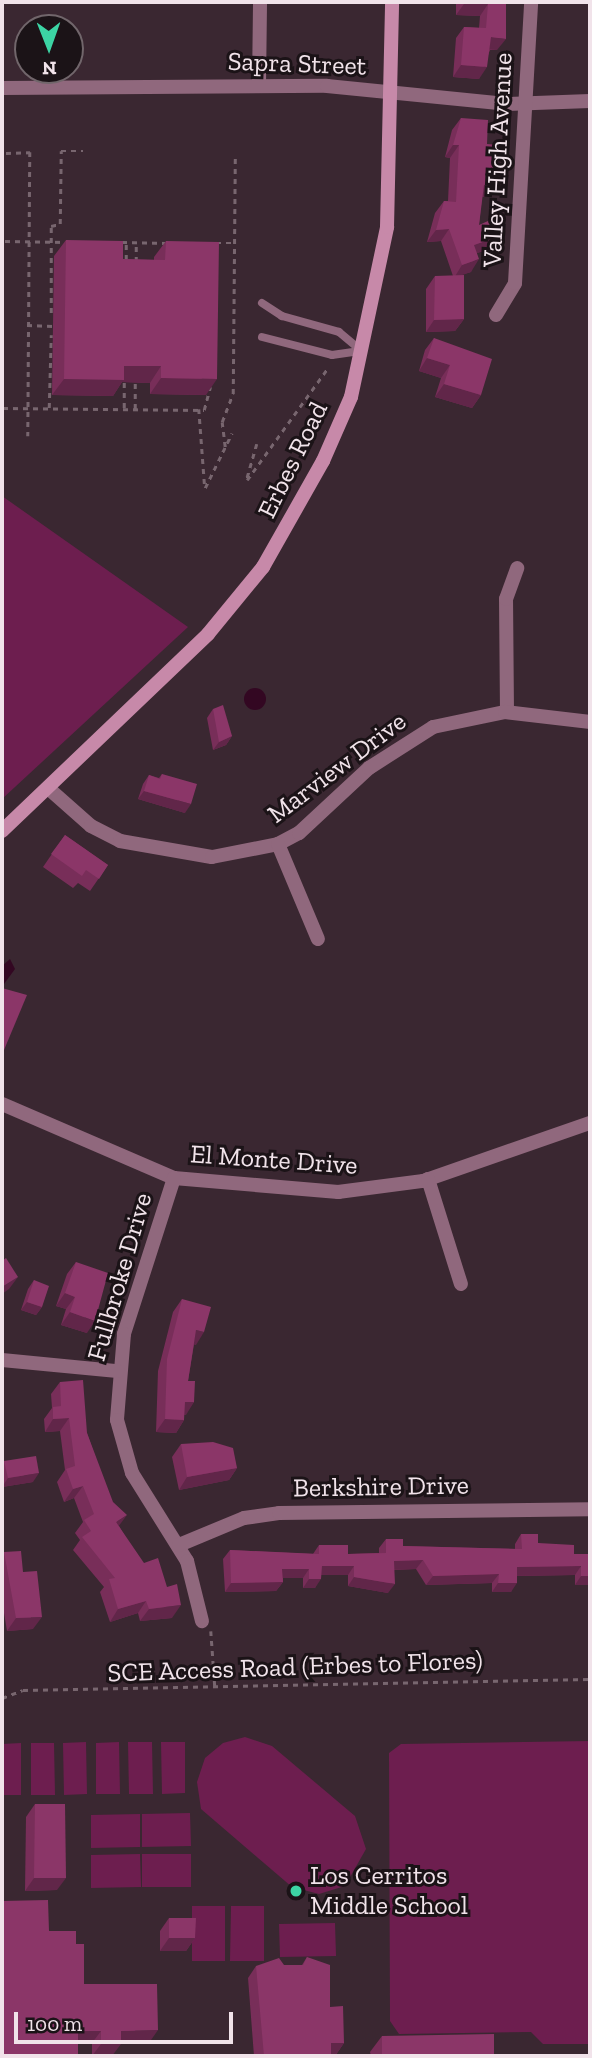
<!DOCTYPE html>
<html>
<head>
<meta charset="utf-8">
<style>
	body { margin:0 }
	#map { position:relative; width:592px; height:2058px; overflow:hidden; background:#3a2731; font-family:"Zilla Slab",serif }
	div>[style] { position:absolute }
	.green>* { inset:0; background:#6d1e4f }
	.water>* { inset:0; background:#330722 }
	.round { border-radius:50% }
	.path>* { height:2.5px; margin-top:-1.25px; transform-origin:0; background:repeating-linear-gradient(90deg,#78666f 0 5px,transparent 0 10px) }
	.lane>* { height:8px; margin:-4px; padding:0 4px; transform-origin:4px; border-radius:4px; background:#90687d }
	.street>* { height:14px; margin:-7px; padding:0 7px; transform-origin:7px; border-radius:7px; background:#90687d }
	.secondary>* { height:14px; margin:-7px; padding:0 7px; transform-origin:7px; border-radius:7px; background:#c789a9 }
	.path-bridge>* { height:2.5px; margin-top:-1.25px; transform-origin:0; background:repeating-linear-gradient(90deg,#78666f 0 5px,transparent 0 10px) }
	.wall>* { inset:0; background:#782e59 }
	.shaded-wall>* { inset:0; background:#612649 }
	.building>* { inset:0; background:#8b3668 }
	.dots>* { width:19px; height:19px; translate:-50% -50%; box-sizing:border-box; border:4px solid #1b1317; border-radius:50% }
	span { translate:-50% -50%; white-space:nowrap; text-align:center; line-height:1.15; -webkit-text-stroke:6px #1b1317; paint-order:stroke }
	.street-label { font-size:26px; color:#f1e3ea }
	.poi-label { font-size:26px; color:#f1e3ea }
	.left { translate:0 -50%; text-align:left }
	.frame { position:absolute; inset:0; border:4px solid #f1e3ea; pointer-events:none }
	.north { position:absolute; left:14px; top:14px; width:70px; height:70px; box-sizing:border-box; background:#1b1317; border:2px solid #71666b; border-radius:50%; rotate:179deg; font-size:19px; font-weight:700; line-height:28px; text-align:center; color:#f1e3ea }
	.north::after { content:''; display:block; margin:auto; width:24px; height:32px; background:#3cd4a4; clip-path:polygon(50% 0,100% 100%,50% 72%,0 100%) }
	.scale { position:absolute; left:14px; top:2012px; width:219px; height:32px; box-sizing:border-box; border:4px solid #f1e3ea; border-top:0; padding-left:9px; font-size:21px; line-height:24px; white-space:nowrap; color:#f1e3ea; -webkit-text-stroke:5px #1b1317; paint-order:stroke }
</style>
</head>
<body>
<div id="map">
	<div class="green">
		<div style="clip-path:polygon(2px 496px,188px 627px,2px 799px)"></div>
		<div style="clip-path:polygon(245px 1737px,272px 1746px,355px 1816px,366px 1849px,345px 1886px,319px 1894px,292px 1887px,201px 1809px,197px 1782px,205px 1758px,223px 1743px)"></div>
		<div style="clip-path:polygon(590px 1741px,590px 2044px,543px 2044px,531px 2032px,399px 2034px,390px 2021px,389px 1753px,401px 1744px)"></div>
		<div style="clip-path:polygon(86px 1742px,87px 1794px,64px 1795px,63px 1743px)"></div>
		<div style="clip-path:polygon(119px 1742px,120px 1794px,96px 1794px,96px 1743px)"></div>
		<div style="clip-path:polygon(128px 1742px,152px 1742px,153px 1794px,129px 1794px)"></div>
		<div style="clip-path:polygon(161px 1742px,185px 1742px,185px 1793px,162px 1794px)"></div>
		<div style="clip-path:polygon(21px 1743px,21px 1795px,2px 1795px,2px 1744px)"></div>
		<div style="clip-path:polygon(31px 1743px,54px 1743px,55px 1795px,31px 1795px)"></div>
		<div style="clip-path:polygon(190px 1813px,191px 1846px,142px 1847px,142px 1814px)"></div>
		<div style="clip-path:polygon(140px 1814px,140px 1847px,91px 1848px,91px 1815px)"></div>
		<div style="clip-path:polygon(140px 1854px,141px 1887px,91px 1888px,91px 1855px)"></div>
		<div style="clip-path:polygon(191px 1854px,191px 1887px,142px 1887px,142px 1854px)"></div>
		<div style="clip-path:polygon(192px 1906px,225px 1906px,225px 1961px,192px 1961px)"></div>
		<div style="clip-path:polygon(231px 1906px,264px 1906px,264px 1961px,230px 1961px)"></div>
		<div style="clip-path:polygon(335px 1923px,336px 1956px,280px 1957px,279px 1924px)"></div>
	</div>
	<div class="water">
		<div class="round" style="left:244px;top:688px;width:22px;height:22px"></div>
		<div style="clip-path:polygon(10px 959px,15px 969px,4px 984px,2px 966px)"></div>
	</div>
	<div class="path">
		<div style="left:6px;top:153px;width:24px;rotate:-2deg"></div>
		<div style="left:30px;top:152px;width:284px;rotate:90.4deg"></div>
		<div style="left:5px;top:241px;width:61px;rotate:0.9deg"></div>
		<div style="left:122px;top:242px;width:45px;rotate:1.3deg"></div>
		<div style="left:216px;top:243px;width:18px"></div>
		<div style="left:126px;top:260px;width:18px;rotate:-90deg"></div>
		<div style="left:136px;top:262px;width:20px;rotate:-90deg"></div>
		<div style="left:51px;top:313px;width:87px;rotate:-90deg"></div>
		<div style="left:51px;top:226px;width:9px;rotate:-13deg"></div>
		<div style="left:60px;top:224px;width:73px;rotate:-89.2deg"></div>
		<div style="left:61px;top:151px;width:22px"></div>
		<div style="left:3px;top:408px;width:201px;rotate:0.6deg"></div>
		<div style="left:204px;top:410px;width:24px;rotate:-75deg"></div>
		<div style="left:49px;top:408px;width:73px;rotate:-88.4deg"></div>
		<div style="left:124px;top:408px;width:26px;rotate:-90deg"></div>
		<div style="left:135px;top:409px;width:27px;rotate:-90deg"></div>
		<div style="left:199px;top:409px;width:79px;rotate:85.7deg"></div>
		<div style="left:257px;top:444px;width:37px;rotate:106deg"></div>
		<div style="left:247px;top:480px;width:137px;rotate:-54.2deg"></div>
		<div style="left:225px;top:447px;width:25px;rotate:-97deg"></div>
		<div style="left:222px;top:422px;width:30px;rotate:-69deg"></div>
		<div style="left:233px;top:394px;width:239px;rotate:-89.5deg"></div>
		<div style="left:205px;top:488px;width:61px;rotate:-63.9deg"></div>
		<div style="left:211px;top:1631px;width:56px;rotate:85.9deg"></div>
		<div style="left:2px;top:1698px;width:22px;rotate:-21deg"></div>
		<div style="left:23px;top:1690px;width:567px;rotate:-1.11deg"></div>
	</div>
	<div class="lane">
		<div style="left:262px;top:303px;width:24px;rotate:33deg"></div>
		<div style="left:282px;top:316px;width:59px;rotate:15.7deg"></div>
		<div style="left:339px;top:332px;width:30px;rotate:40deg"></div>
		<div style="left:262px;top:337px;width:72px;rotate:14.4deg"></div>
		<div style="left:332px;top:355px;width:30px;rotate:-8deg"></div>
	</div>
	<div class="street">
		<div style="left:259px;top:86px;width:84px;rotate:-89.3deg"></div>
		<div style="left:2px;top:88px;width:325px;rotate:-0.4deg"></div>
		<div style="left:327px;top:86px;width:180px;rotate:5.7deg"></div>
		<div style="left:506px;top:104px;width:84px;rotate:-2deg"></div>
		<div style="left:496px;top:315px;width:37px;rotate:-59deg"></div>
		<div style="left:515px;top:283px;width:281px;rotate:-86.7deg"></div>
		<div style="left:507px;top:712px;width:113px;rotate:-90.5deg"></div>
		<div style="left:506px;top:599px;width:33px;rotate:-70deg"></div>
		<div style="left:48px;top:788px;width:57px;rotate:41.5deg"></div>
		<div style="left:91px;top:826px;width:33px;rotate:27deg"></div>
		<div style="left:120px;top:841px;width:93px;rotate:9.9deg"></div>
		<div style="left:212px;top:857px;width:67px;rotate:-11.1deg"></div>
		<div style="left:278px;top:844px;width:24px;rotate:-28deg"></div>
		<div style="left:299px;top:833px;width:96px;rotate:-42.9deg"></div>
		<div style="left:369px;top:768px;width:76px;rotate:-32.6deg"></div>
		<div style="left:433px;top:727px;width:74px;rotate:-11.8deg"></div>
		<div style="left:505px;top:712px;width:86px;rotate:6.7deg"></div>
		<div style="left:278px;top:844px;width:103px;rotate:67.2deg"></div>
		<div style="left:2px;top:1104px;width:187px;rotate:23.3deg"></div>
		<div style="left:174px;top:1178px;width:165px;rotate:4.9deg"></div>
		<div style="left:338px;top:1192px;width:86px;rotate:-7.4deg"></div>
		<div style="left:423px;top:1181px;width:177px;rotate:-19.2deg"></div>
		<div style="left:174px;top:1178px;width:164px;rotate:107.8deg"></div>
		<div style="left:124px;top:1334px;width:86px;rotate:94.7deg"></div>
		<div style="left:117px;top:1420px;width:55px;rotate:74.2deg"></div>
		<div style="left:132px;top:1473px;width:104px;rotate:58deg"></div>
		<div style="left:187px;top:1561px;width:62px;rotate:76deg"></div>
		<div style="left:428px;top:1179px;width:110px;rotate:72.6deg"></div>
		<div style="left:2px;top:1360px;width:116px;rotate:5.5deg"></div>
		<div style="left:179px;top:1545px;width:70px;rotate:-22.6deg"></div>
		<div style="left:244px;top:1518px;width:35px;rotate:-8deg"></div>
		<div style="left:279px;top:1513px;width:311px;rotate:-0.7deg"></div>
	</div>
	<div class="secondary">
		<div style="left:2px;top:831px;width:285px;rotate:-43.7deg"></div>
		<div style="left:208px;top:634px;width:87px;rotate:-50.6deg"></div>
		<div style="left:263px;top:567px;width:122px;rotate:-60.5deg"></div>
		<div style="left:323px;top:461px;width:70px;rotate:-66.4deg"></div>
		<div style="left:351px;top:397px;width:174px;rotate:-78deg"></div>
		<div style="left:387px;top:227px;width:225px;rotate:-88.7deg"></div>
	</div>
	<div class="path-bridge">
		<div style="left:27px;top:325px;width:26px;rotate:2deg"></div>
	</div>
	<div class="wall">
		<div style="clip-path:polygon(456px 2px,506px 2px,497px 50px,490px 50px,479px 79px,453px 77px,456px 38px,464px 27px,479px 28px,480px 16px,456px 15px)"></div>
		<div style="clip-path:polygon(461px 118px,487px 144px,498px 185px,489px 197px,482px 197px,479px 225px,486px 250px,477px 253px,471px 272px,460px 275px,464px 319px,455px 331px,426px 332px,426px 289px,435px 276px,453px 276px,441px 241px,427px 242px,435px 213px,444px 201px,448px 201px,450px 158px,445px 157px,452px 130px)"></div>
		<div style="clip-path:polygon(66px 240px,123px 259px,154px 260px,154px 257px,166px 241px,206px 395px,150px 394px,150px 383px,122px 382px,113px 396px,52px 395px,54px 256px)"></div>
		<div style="clip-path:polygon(434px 338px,481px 395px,472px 408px,435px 397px,441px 378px,419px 371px,425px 350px)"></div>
		<div style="clip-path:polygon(213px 709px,232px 736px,226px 745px,213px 750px,207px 718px)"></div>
		<div style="clip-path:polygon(162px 774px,185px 813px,138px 799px,143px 784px,149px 775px,159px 778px)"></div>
		<div style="clip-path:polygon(65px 835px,108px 865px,90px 891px,78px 883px,73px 888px,43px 867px)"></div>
		<div style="clip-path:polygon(76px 1262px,87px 1333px,61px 1325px,66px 1309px,56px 1306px,67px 1274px)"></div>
		<div style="clip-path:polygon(34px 1280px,42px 1307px,36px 1315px,21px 1310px,28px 1289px)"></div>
		<div style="clip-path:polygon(182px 1299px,196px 1345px,194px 1344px,188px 1381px,194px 1402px,184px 1415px,184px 1420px,176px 1433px,156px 1432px,158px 1371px,173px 1312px)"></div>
		<div style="clip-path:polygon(60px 1382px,87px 1433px,119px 1526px,172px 1618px,140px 1621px,138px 1613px,110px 1622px,100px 1592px,104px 1587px,73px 1550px,80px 1540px,75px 1533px,83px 1522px,74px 1498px,64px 1502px,57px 1482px,65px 1470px,60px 1431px,45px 1432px,44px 1419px,52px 1408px,51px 1394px)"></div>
		<div style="clip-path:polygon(181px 1444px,237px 1468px,229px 1480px,179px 1490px,172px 1457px)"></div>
		<div style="clip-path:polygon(4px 1461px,33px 1482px,2px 1487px,2px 1465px)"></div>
		<div style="clip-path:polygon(521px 1534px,538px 1543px,574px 1554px,590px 1585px,575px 1585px,575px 1575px,517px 1576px,511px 1592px,492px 1592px,492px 1583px,426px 1585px,416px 1569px,394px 1570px,388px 1593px,348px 1586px,348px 1575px,321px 1575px,315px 1588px,303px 1588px,303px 1578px,283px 1578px,283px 1582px,276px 1591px,225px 1592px,223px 1559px,230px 1550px,313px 1554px,319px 1545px,348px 1554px,379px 1553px,379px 1548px,386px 1539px,403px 1546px,515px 1549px,515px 1544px)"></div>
		<div style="clip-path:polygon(4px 1552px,23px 1572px,33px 1629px,7px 1631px,2px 1601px,2px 1555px)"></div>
		<div style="clip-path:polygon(35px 1804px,57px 1890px,25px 1891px,26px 1817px)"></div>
		<div style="clip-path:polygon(169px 1918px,195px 1938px,186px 1951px,160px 1951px,160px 1931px)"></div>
		<div style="clip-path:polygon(49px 1931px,76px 1944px,84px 1984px,149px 2043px,121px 2043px,111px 2056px,92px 2056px,92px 2043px,78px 2043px)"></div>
		<div style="clip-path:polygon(307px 1957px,330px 2007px,344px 2043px,335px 2056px,252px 2056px,254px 2056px,248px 1978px,256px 1966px,302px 1965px)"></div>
		<div style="clip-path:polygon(382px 2036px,494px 2056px,371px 2056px,370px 2052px)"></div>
	</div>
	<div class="shaded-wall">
		<div style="clip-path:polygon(464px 4px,488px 4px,480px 16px,456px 15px)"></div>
		<div style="clip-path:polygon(491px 37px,506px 39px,497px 50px,483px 49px)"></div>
		<div style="clip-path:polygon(461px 65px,487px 67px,479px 79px,453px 77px)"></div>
		<div style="clip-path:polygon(453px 145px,459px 145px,450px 158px,445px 157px)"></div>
		<div style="clip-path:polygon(484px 185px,498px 185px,489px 197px,475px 197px)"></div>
		<div style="clip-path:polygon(449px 229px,441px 241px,427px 242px,436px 230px)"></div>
		<div style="clip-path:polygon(494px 238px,486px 250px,466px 257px,474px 245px)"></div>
		<div style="clip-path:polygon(479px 259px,471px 272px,454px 278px,462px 265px)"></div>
		<div style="clip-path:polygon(464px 319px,455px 331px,426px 332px,434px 320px)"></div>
		<div style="clip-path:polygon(427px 358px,450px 365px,441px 378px,419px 371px)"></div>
		<div style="clip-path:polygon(124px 366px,161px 366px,150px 383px,122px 382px,113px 396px,52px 395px,64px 379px)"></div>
		<div style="clip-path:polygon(161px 378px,217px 379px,206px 395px,150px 394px)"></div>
		<div style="clip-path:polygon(444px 384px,481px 395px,472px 408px,435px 397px)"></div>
		<div style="clip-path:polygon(232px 736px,226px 745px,213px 750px,219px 742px)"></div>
		<div style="clip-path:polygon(144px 791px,191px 804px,185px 813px,138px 799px)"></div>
		<div style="clip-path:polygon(18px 1277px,9px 1289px,2px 1294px,2px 1287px)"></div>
		<div style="clip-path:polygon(65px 1293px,75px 1297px,66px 1309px,56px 1306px)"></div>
		<div style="clip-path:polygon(27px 1302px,42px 1307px,36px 1315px,21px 1310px)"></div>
		<div style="clip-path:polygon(70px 1312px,95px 1321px,87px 1333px,61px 1325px)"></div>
		<div style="clip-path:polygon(196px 1330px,204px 1332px,196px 1345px,187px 1343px)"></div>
		<div style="clip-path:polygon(185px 1402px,194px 1402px,186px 1415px,176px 1415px)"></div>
		<div style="clip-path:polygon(69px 1418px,60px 1431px,45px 1432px,53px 1419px)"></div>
		<div style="clip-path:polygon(165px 1419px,184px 1420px,176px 1433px,156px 1432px)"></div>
		<div style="clip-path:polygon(237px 1468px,229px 1480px,179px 1490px,187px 1477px)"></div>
		<div style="clip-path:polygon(39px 1473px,33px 1482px,2px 1487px,8px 1478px)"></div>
		<div style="clip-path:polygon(83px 1486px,74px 1498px,64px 1502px,73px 1489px)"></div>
		<div style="clip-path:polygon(127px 1515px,118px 1527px,116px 1522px)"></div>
		<div style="clip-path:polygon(423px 1560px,416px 1569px,388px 1570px,394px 1561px)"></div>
		<div style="clip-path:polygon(322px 1566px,354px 1566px,348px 1575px,315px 1575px)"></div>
		<div style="clip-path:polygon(581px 1566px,575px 1575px,511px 1576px,517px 1567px)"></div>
		<div style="clip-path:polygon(282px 1569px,309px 1569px,303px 1578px,276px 1578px)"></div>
		<div style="clip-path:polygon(499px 1574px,492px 1583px,426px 1585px,433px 1576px)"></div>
		<div style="clip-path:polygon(581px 1576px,590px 1576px,590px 1585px,575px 1585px)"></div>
		<div style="clip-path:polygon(354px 1577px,395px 1584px,388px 1593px,348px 1586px)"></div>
		<div style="clip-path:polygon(309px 1579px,321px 1579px,315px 1588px,303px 1588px)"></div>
		<div style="clip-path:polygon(283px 1582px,276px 1591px,225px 1592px,231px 1583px)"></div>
		<div style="clip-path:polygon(498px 1583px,517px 1583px,511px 1592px,492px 1592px)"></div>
		<div style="clip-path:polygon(146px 1601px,138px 1613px,110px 1622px,118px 1609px)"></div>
		<div style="clip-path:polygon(181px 1605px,172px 1618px,140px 1621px,149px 1609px)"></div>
		<div style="clip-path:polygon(42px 1617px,33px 1629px,7px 1631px,16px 1618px)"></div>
		<div style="clip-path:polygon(34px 1878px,66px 1878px,57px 1890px,25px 1891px)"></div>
		<div style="clip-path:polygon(169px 1938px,195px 1938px,186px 1951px,160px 1951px)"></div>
		<div style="clip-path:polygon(158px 2030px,149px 2043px,112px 2043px,121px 2031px)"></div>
		<div style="clip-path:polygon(78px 2031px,101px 2031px,92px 2043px,69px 2043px)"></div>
		<div style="clip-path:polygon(331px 2043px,344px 2043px,335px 2056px,322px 2056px)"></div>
		<div style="clip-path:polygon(101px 2044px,121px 2044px,112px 2056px,92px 2056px)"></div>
	</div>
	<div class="building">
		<div style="clip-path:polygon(464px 2px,506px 2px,506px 39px,491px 37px,487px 67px,461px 65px,464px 27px,486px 28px,488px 4px,464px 4px)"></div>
		<div style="clip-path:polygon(461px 118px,488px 120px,487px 144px,499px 145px,498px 185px,484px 185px,479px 225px,488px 221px,494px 238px,474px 245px,479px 259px,462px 265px,449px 229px,436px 230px,444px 201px,456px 202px,459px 145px,453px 145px)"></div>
		<div style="clip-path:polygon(66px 240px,123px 241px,123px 259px,165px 260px,166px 241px,219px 242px,217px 379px,161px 378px,161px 366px,124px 366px,124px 380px,64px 379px)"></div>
		<div style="clip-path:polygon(464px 275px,464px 319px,434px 320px,435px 276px)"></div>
		<div style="clip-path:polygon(434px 338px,492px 359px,481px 395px,444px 384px,450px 365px,427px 358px)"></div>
		<div style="clip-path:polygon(223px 705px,232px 736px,219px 742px,213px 709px)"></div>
		<div style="clip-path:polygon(162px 774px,197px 784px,191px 804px,144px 791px,149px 775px,160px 779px)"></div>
		<div style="clip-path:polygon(65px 835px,108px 865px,99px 879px,86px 870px,82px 876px,51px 854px)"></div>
		<div style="clip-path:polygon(2px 988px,27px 995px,4px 1050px,2px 1049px)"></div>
		<div style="clip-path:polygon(6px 1258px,18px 1277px,2px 1287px,2px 1261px)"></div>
		<div style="clip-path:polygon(76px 1262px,108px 1273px,95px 1321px,70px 1312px,75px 1297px,65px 1293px)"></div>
		<div style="clip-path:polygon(34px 1280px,49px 1286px,42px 1307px,27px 1302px)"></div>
		<div style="clip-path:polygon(182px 1299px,211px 1307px,204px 1332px,196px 1330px,188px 1381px,195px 1381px,194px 1402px,185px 1402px,184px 1420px,165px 1419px,167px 1359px)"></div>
		<div style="clip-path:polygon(83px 1380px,87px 1433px,113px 1502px,127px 1515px,116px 1522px,144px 1563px,158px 1558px,167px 1587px,177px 1584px,181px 1605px,149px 1609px,146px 1601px,118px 1609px,109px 1579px,115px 1578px,82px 1537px,91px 1531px,84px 1520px,94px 1514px,83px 1486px,73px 1489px,66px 1469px,75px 1466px,69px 1418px,53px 1419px,53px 1407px,61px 1406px,60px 1382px)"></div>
		<div style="clip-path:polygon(213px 1442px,233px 1448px,237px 1468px,187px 1477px,181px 1444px)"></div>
		<div style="clip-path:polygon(36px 1456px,39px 1473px,8px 1478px,4px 1461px)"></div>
		<div style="clip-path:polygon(521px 1534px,538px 1534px,538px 1543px,574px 1545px,574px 1554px,590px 1554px,590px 1576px,581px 1576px,581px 1566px,517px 1567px,517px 1583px,498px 1583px,499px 1574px,433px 1576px,423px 1560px,394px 1561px,395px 1584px,354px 1577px,354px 1566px,322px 1566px,321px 1579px,309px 1579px,309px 1569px,282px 1569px,283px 1582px,231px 1583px,230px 1550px,319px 1554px,319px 1545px,348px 1545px,348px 1554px,386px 1553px,386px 1539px,403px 1539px,403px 1546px,522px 1549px)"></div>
		<div style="clip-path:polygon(21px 1551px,23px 1572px,37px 1571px,42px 1617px,16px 1618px,4px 1552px)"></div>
		<div style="clip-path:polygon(35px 1804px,65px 1804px,66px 1878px,34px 1878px)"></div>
		<div style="clip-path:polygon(48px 1900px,49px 1931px,76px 1931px,76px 1944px,84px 1944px,84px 1984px,157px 1984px,158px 2030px,121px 2031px,121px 2044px,101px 2044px,101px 2031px,78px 2031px,78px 2056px,2px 2056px,2px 1901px)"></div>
		<div style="clip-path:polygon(169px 1918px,196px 1918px,195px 1938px,169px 1938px)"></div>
		<div style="clip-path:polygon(307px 1957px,330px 1965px,330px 2007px,343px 2006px,344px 2043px,331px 2043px,331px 2056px,252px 2056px,264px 2056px,256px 1966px,279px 1958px,284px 1965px,303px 1965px)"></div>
		<div style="clip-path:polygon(494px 2034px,494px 2056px,382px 2056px,382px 2036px)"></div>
	</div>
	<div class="dots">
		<div style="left:296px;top:1891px;background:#3cd4a4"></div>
	</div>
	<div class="street-label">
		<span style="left:297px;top:64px;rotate:2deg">Sapra Street</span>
		<span style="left:498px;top:160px;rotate:-87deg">Valley High Avenue</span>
		<span style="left:293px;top:460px;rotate:-64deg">Erbes Road</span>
		<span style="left:337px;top:768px;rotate:-37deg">Marview Drive</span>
		<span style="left:274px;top:1160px;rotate:4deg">El Monte Drive</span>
		<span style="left:120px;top:1277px;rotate:-74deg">Fullbroke Drive</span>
		<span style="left:381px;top:1487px;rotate:-1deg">Berkshire Drive</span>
		<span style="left:295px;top:1667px;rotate:-2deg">SCE Access Road (Erbes to Flores)</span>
	</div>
	<div class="poi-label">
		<span class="left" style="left:310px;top:1891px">Los Cerritos<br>Middle School</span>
	</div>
	<div class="frame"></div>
	<div class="north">N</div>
	<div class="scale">100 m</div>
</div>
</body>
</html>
